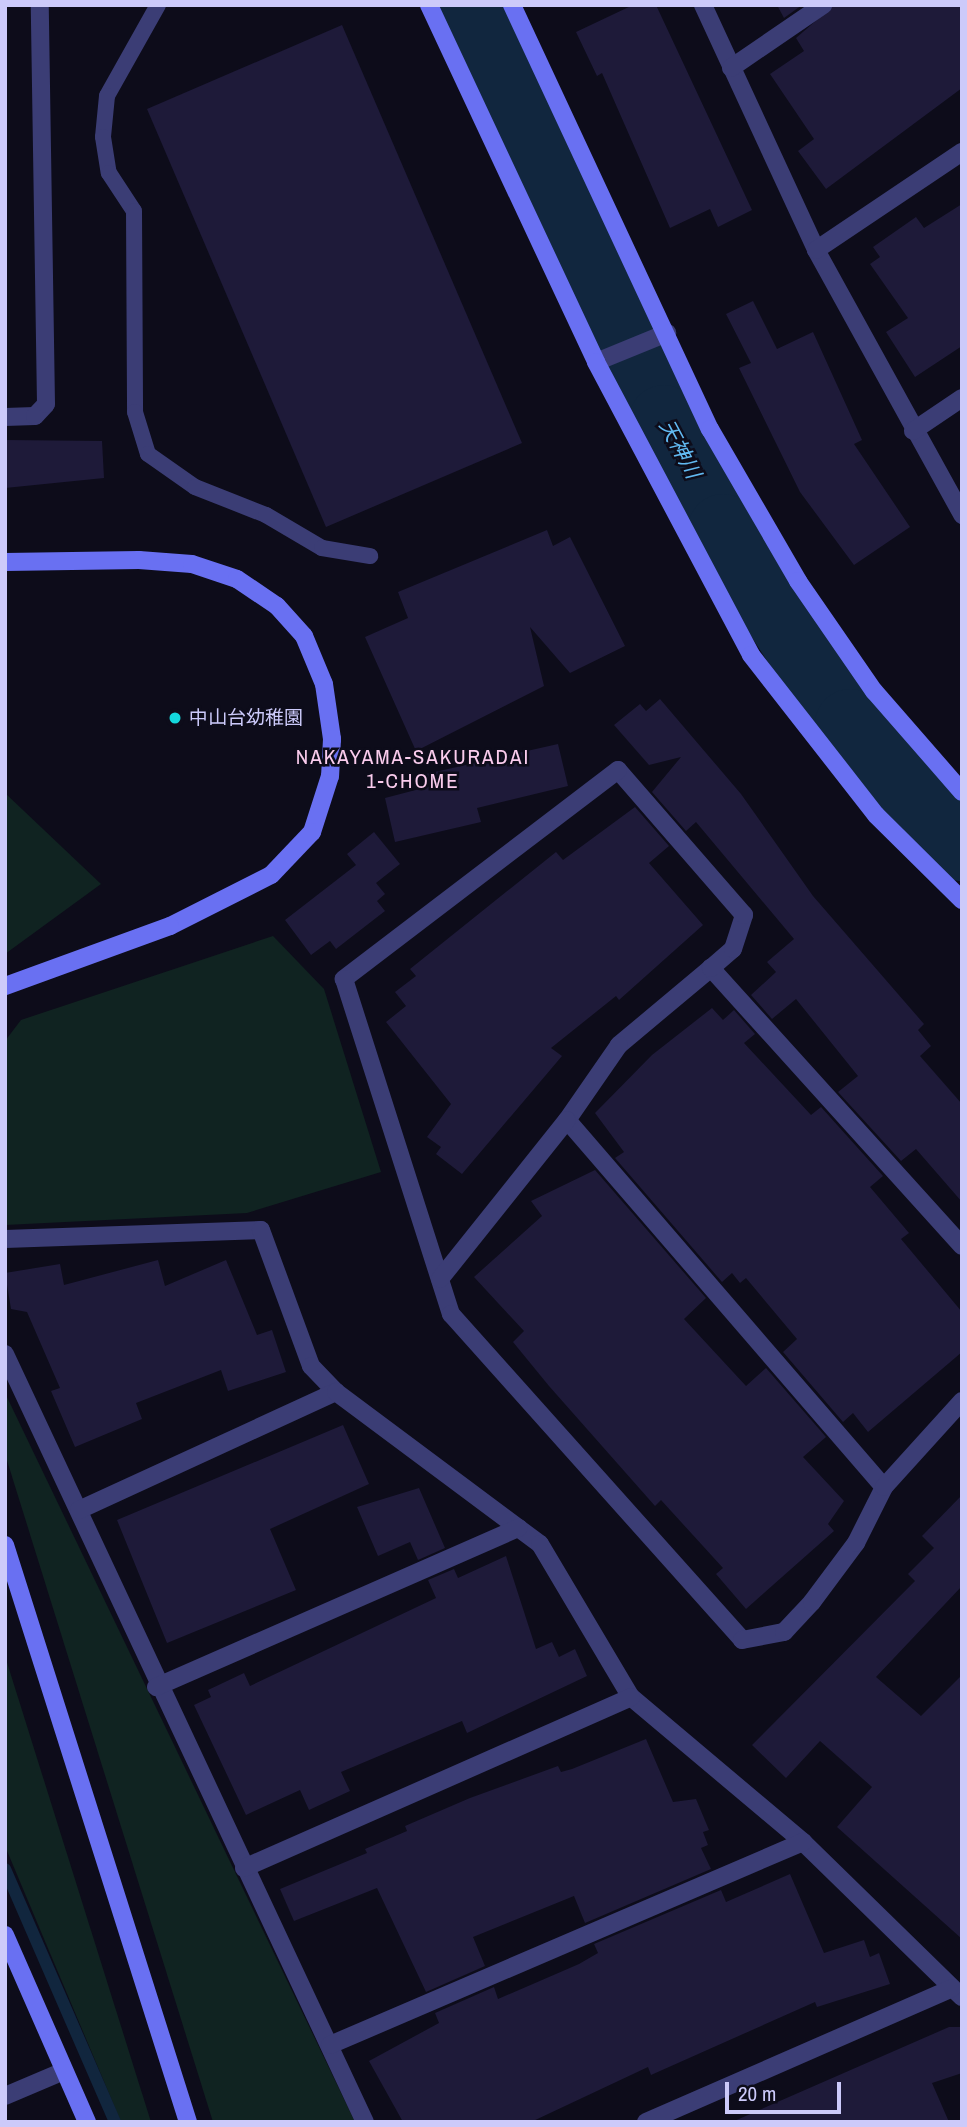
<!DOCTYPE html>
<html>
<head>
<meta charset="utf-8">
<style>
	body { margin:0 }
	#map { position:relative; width:967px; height:2127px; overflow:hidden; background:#0d0c1a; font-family:"Archivo Narrow","Noto Sans JP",sans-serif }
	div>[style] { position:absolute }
	.green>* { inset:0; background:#102321 }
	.stream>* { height:12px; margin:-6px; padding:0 6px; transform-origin:6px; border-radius:6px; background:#11263e }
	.river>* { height:70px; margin:-35px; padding:0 35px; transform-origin:35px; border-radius:35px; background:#11263e }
	.building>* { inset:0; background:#1e1a39 }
	.lane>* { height:16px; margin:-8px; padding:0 8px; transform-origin:8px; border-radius:8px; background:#3b3d75 }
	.street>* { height:18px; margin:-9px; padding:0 9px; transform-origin:9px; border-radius:9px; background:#3b3d75 }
	.secondary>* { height:18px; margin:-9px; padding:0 9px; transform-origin:9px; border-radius:9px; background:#6970f2 }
	.dots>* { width:19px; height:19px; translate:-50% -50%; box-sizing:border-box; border:4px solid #0d0c1a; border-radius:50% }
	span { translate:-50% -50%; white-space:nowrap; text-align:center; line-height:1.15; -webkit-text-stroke:5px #0d0c1a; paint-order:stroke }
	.poi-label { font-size:19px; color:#cccafa }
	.left { translate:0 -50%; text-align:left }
	.water-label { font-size:21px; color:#61b9f1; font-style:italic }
	.neighbourhood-label { font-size:21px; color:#facced; letter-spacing:2px }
	.frame { position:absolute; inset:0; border:7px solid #cccafa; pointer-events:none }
	.scale { position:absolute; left:725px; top:2082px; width:116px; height:32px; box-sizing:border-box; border:4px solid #cccafa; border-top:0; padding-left:9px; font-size:21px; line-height:24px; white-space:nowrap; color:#cccafa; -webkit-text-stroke:5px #0d0c1a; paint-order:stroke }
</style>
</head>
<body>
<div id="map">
	<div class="green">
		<div style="clip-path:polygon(5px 793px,101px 884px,5px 954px)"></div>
		<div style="clip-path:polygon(273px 936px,324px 989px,381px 1172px,247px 1213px,5px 1225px,5px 1041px,21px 1020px)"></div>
		<div style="clip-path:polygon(5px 1393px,355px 2122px,213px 2122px,5px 1454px)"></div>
		<div style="clip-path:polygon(5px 1656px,151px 2122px,121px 2122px,5px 1846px)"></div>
	</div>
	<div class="stream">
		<div style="left:5px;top:1869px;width:276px;rotate:66.5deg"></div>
	</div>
	<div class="river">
		<div style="left:472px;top:5px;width:457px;rotate:65.2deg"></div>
		<div style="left:664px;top:420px;width:124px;rotate:61.6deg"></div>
		<div style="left:723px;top:529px;width:233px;rotate:56.9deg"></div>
		<div style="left:850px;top:724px;width:166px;rotate:47.4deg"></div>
	</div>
	<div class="building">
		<div style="clip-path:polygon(633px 5px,656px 5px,752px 210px,718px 227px,710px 209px,670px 228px,602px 73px,597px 76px,576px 32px)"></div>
		<div style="clip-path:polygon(777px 5px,802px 5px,784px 18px)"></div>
		<div style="clip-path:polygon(834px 5px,962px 5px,962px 88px,826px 189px,798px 151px,814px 139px,770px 74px,804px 51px,796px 38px)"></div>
		<div style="clip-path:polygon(342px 25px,522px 443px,326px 527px,147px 109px)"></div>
		<div style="clip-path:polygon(962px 204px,962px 346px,915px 377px,886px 332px,908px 318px,870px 264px,880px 257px,873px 247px,916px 217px,924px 228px)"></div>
		<div style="clip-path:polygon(753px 301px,777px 349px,813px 332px,862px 440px,854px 444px,910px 527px,854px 565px,800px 492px,739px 368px,751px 363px,726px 314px)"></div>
		<div style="clip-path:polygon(5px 440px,102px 441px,104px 478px,5px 488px)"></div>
		<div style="clip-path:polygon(547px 530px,553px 546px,570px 537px,625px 646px,570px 673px,530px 627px,544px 686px,416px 751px,365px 637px,408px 618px,398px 592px)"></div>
		<div style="clip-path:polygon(660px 699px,741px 794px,813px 896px,924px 1024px,918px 1030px,931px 1046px,920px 1056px,962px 1104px,962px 1202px,916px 1149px,901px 1161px,838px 1092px,858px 1076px,796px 999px,772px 1019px,751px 995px,776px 972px,767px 962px,794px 939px,696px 822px,686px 831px,652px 792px,681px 757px,649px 765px,614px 725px,640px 704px,646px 711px)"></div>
		<div style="clip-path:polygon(558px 744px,568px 786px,477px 808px,481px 822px,395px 842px,385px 798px,431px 786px,426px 774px)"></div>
		<div style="clip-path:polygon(635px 807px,669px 846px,649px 863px,703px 925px,619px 1000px,616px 996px,551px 1048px,562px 1056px,462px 1174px,436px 1154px,441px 1147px,427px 1137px,451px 1104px,386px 1022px,406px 1006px,395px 992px,416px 976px,410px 969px,556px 852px,563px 860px)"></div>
		<div style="clip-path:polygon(374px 832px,400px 864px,376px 883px,385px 894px,377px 901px,385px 911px,336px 949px,330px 941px,311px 955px,285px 920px,356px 865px,347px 854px)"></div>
		<div style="clip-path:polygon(712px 1008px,723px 1020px,734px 1010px,755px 1034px,744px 1043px,811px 1115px,821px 1107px,883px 1176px,870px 1187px,909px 1233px,901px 1239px,962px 1312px,962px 1352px,868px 1432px,853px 1413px,843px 1422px,783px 1352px,797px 1339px,746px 1278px,740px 1283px,732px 1273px,722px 1282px,615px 1158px,624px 1152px,595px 1113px,652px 1055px)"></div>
		<div style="clip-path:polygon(595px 1170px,706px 1298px,684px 1319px,746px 1386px,766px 1368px,826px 1437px,803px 1457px,844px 1501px,828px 1524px,834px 1531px,746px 1609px,716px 1574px,723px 1568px,661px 1500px,655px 1506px,549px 1386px,513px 1342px,524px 1331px,474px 1277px,542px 1216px,531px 1201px)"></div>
		<div style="clip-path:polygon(158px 1260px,165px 1286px,226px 1260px,257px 1335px,272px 1330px,286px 1372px,228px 1391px,221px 1370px,136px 1403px,142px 1419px,75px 1447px,51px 1391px,60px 1388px,27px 1312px,11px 1309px,5px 1273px,60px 1264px,64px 1285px)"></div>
		<div style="clip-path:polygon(343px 1425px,369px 1484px,270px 1529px,296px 1590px,167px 1643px,117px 1520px)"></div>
		<div style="clip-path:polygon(419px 1488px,445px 1548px,418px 1560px,410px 1542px,378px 1556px,357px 1507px)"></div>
		<div style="clip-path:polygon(962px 1495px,962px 1586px,876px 1677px,921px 1716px,962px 1675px,962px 1939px,837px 1827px,872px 1787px,820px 1741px,786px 1778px,752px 1745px,915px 1581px,908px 1574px,934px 1548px,922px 1536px)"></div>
		<div style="clip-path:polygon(506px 1556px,536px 1649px,552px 1642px,559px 1657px,575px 1649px,587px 1676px,467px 1733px,462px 1721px,341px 1772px,350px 1791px,309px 1810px,300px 1790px,246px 1815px,194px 1705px,211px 1697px,208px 1690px,244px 1673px,250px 1686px,436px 1598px,428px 1580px,454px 1569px,458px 1578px)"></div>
		<div style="clip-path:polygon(646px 1739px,673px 1802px,696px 1799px,709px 1830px,703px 1832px,708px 1845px,701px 1848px,711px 1869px,585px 1923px,574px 1896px,473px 1937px,485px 1966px,426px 1992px,377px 1888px,294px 1921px,280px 1889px,367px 1853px,365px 1849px,407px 1831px,405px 1826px,470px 1798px,558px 1766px,561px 1772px,572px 1769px)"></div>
		<div style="clip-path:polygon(790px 1874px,824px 1953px,864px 1940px,870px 1957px,879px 1953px,890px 1984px,817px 2007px,815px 2002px,651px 2075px,648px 2067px,531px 2122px,403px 2122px,369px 2061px,439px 2023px,435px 2013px,494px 1987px,498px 1999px,579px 1964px,598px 1953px,594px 1944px,721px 1890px,726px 1902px)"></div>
		<div style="clip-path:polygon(949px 2027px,962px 2027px,962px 2073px,932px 2083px,949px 2122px,732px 2122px)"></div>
	</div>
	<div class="lane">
		<div style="left:158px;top:5px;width:104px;rotate:119.3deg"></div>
		<div style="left:107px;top:96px;width:41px;rotate:95.6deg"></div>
		<div style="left:103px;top:137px;width:36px;rotate:81deg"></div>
		<div style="left:109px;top:173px;width:45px;rotate:56.7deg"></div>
		<div style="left:134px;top:211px;width:201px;rotate:89.7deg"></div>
		<div style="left:135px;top:412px;width:44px;rotate:72.8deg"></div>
		<div style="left:148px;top:454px;width:57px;rotate:35.1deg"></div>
		<div style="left:195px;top:487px;width:76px;rotate:21.5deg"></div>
		<div style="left:266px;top:515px;width:65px;rotate:30.5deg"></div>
		<div style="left:322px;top:548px;width:49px;rotate:9.5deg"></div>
	</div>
	<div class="street">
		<div style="left:703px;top:5px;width:270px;rotate:65.2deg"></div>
		<div style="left:816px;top:250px;width:303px;rotate:61.1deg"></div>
		<div style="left:731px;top:68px;width:112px;rotate:-34.4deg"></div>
		<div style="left:816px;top:250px;width:176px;rotate:-33.9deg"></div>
		<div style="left:596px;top:362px;width:77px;rotate:-22.2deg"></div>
		<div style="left:5px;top:417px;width:30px;rotate:-2deg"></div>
		<div style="left:35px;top:416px;width:16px;rotate:-47deg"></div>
		<div style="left:46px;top:404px;width:399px;rotate:-90.9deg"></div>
		<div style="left:913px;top:431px;width:59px;rotate:-34deg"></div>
		<div style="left:711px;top:968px;width:120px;rotate:140.1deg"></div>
		<div style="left:619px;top:1045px;width:91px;rotate:124.7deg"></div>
		<div style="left:567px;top:1120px;width:485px;rotate:49.2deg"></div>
		<div style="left:5px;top:1239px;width:256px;rotate:-2deg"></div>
		<div style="left:261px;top:1230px;width:145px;rotate:69.8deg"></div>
		<div style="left:311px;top:1366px;width:36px;rotate:46deg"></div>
		<div style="left:962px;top:1246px;width:375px;rotate:-132.1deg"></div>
		<div style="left:711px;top:968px;width:29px;rotate:-41deg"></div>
		<div style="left:733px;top:949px;width:36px;rotate:-72deg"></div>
		<div style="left:744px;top:915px;width:192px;rotate:-131deg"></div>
		<div style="left:618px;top:770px;width:345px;rotate:142.7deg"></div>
		<div style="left:344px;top:979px;width:352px;rotate:72.3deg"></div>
		<div style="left:451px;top:1314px;width:437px;rotate:48.2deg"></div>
		<div style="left:742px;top:1640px;width:43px;rotate:-10.8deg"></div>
		<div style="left:784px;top:1632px;width:41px;rotate:-47deg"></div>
		<div style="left:812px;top:1602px;width:74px;rotate:-53.3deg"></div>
		<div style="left:856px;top:1543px;width:63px;rotate:-63.4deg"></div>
		<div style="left:884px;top:1487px;width:116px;rotate:-47.8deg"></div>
		<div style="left:440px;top:1279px;width:203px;rotate:-51.4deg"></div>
		<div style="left:5px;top:1354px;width:848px;rotate:64.89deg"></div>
		<div style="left:79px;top:1510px;width:283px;rotate:-24.7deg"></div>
		<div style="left:336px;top:1392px;width:254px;rotate:36.7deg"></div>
		<div style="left:540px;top:1544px;width:178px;rotate:59.3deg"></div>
		<div style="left:631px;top:1697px;width:225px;rotate:40.1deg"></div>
		<div style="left:803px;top:1842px;width:222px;rotate:44.3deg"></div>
		<div style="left:156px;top:1687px;width:396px;rotate:-23.7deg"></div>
		<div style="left:244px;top:1868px;width:423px;rotate:-23.8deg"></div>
		<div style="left:330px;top:2045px;width:515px;rotate:-23.23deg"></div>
		<div style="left:5px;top:2096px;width:64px;rotate:-23deg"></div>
		<div style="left:646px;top:2122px;width:334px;rotate:-23.6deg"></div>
	</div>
	<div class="secondary">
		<div style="left:429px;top:5px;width:394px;rotate:64.9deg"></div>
		<div style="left:596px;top:362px;width:331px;rotate:62.1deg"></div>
		<div style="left:751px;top:655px;width:203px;rotate:52deg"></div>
		<div style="left:876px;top:815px;width:121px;rotate:44.7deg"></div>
		<div style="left:512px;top:5px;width:468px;rotate:65deg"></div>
		<div style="left:710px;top:429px;width:176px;rotate:59.9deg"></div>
		<div style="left:798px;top:581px;width:134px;rotate:55.4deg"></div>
		<div style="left:874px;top:691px;width:134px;rotate:48.9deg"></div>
		<div style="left:5px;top:562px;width:134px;rotate:-0.9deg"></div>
		<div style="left:139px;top:560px;width:53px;rotate:4.3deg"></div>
		<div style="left:192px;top:564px;width:47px;rotate:18.4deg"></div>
		<div style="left:237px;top:579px;width:48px;rotate:34deg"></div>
		<div style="left:277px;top:606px;width:40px;rotate:48deg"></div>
		<div style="left:304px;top:636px;width:52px;rotate:67.4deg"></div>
		<div style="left:324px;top:684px;width:56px;rotate:81.7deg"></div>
		<div style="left:332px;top:739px;width:37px;rotate:93deg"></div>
		<div style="left:330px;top:776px;width:59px;rotate:107.8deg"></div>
		<div style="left:312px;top:832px;width:59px;rotate:133.6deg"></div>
		<div style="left:271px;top:875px;width:113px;rotate:153.2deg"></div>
		<div style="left:170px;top:926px;width:176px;rotate:160deg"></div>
		<div style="left:5px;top:1545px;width:605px;rotate:72.4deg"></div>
		<div style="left:5px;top:1935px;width:204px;rotate:66.3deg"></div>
	</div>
	<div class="dots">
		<div style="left:175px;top:718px;background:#14d8dd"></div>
	</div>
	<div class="poi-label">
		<span class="left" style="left:189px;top:718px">中山台幼稚園</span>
	</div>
	<div class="water-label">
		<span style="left:680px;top:449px;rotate:62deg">天神川</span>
	</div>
	<div class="neighbourhood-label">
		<span style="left:413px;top:769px">NAKAYAMA-SAKURADAI<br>1-CHOME</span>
	</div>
	<div class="frame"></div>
	<div class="scale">20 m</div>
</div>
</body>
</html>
